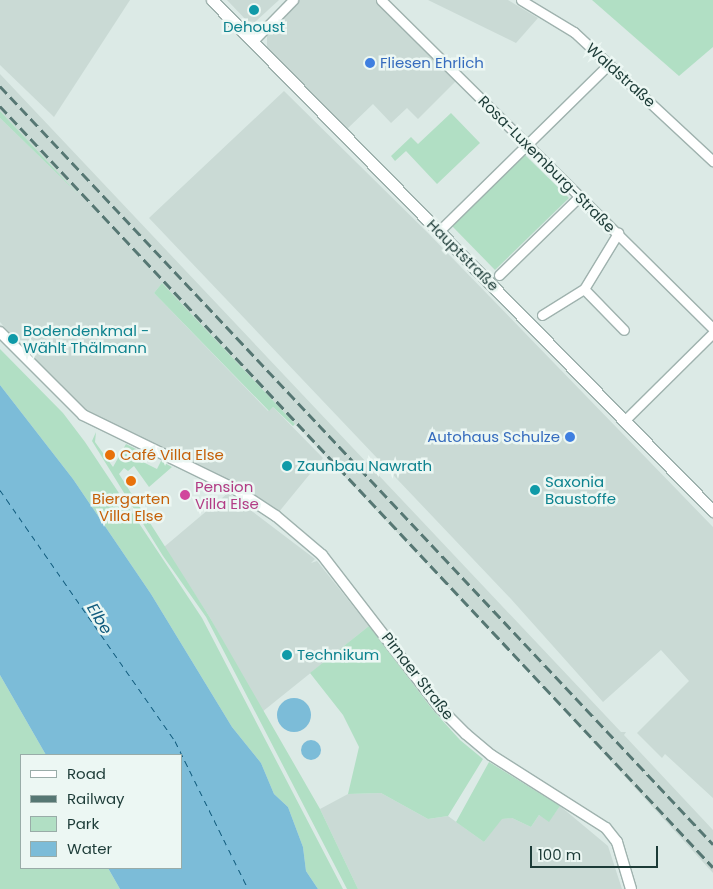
<!DOCTYPE html>
<html>
<head>
<meta charset="utf-8">
<style>
	body { margin:0 }
	#map { position:relative; width:713px; height:889px; overflow:hidden; background:#dceae6; font-family:Poppins,sans-serif }
	div>[style] { position:absolute }
	.built>* { inset:0; background:#cadad5 }
	.green>* { inset:0; background:#b1dfc4 }
	.water>* { inset:0; background:#7cbcd8 }
	.round { border-radius:50% }
	.ferry>* { height:1px; margin-top:-0.5px; transform-origin:0; background:repeating-linear-gradient(90deg,#105b7d 0 6px,transparent 0 11px) }
	.roads { filter:drop-shadow(1px 0 #9fb2ae) drop-shadow(-1px 0 #9fb2ae) drop-shadow(0 1px #9fb2ae) drop-shadow(0 -1px #9fb2ae) }
	.minor>* { height:9px; margin:-4.5px; padding:0 4.5px; transform-origin:4.5px; border-radius:4.5px; background:#fff }
	.tertiary>* { height:10px; margin:-5px; padding:0 5px; transform-origin:5px; border-radius:5px; background:#fff }
	.secondary>* { height:11px; margin:-5.5px; padding:0 5.5px; transform-origin:5.5px; border-radius:5.5px; background:#fff }
	.rail>* { height:2.5px; margin-top:-1.25px; transform-origin:0; background:repeating-linear-gradient(90deg,#567773 0 10px,transparent 0 15px) }
	.dots>* { width:14px; height:14px; translate:-50% -50%; box-sizing:border-box; border:2px solid #ecf7f3; border-radius:50% }
	span { translate:-50% -50%; white-space:nowrap; text-align:center; line-height:1.15; -webkit-text-stroke:5px #ecf7f3; paint-order:stroke }
	.culture-label { font-size:15px; color:#0d838f }
	.left { translate:0 -50%; text-align:left }
	.shop-label { font-size:15px; color:#366cbe }
	.right { translate:-100% -50%; text-align:right }
	.street-label { font-size:15px; color:#1c3b37 }
	.food-label { font-size:15px; color:#c56008 }
	.hotel-label { font-size:15px; color:#b23c85 }
	.water-label { font-size:16px; color:#105b7d; font-style:italic }
	.legend { position:absolute; left:20px; top:754px; width:162px; height:115px; box-sizing:border-box; background:#ecf7f3; border:1px solid #99aca8; margin:0; padding:6px 9px; list-style:none; font-size:15px; color:#1c3b37 }
	.legend li { display:flex; align-items:center; gap:10px; height:25px }
	.legend b { width:25px; border:1px solid #99aca8 }
	.scale { position:absolute; left:530px; top:846px; width:128px; height:22px; box-sizing:border-box; border:2px solid #1c3b37; border-top:0; padding-left:6px; font-size:15px; line-height:18px; white-space:nowrap; color:#1c3b37; -webkit-text-stroke:4px #ecf7f3; paint-order:stroke }
</style>
</head>
<body>
<div id="map">
	<div class="built">
		<div style="clip-path:polygon(0 0,130px 0,54px 117px,0 65px)"></div>
		<div style="clip-path:polygon(227px 0,279px 0,255px 22px,247px 21px)"></div>
		<div style="clip-path:polygon(298px 0,376px 0,457px 80px,418px 119px,407px 108px,391px 123px,373px 104px,347px 129px,267px 48px,267px 32px)"></div>
		<div style="clip-path:polygon(428px 0,508px 0,538px 18px,516px 43px)"></div>
		<div style="clip-path:polygon(0 74px,621px 732px,626px 732px,624px 735px,713px 830px,713px 873px,540px 684px,162px 283px,154px 293px,268px 411px,273px 407px,323px 458px,278px 513px,237px 485px,84px 410px,44px 372px,0 322px,0 118px,80px 196px,0 111px)"></div>
		<div style="clip-path:polygon(284px 91px,428px 233px,713px 527px,713px 798px,665px 754px,662px 758px,637px 733px,689px 681px,661px 650px,603px 702px,511px 599px,149px 218px)"></div>
		<div style="clip-path:polygon(228px 493px,315px 559px,311px 563px,317px 561px,369px 626px,262px 712px,209px 616px,164px 547px)"></div>
		<div style="clip-path:polygon(381px 793px,428px 819px,448px 816px,484px 842px,501px 819px,512px 818px,531px 827px,539px 815px,549px 821px,560px 806px,608px 846px,622px 889px,358px 889px,320px 809px,348px 794px)"></div>
	</div>
	<div class="green">
		<div style="clip-path:polygon(592px 0,713px 0,713px 47px,679px 76px)"></div>
		<div style="clip-path:polygon(0 111px,80px 196px,0 118px)"></div>
		<div style="clip-path:polygon(451px 113px,480px 143px,437px 184px,406px 151px,395px 161px,391px 156px,411px 137px,418px 144px)"></div>
		<div style="clip-path:polygon(525px 155px,569px 198px,495px 270px,452px 226px)"></div>
		<div style="clip-path:polygon(162px 283px,295px 424px,293px 426px,273px 407px,269px 411px,154px 293px)"></div>
		<div style="clip-path:polygon(0 349px,63px 413px,85px 442px,202px 618px,343px 889px,318px 889px,306px 871px,303px 847px,288px 807px,274px 794px,261px 763px,232px 727px,151px 594px,73px 479px,0 385px)"></div>
		<div style="clip-path:polygon(96px 432px,95px 442px,113px 467px,126px 444px,142px 452px,139px 460px,157px 469px,161px 461px,172px 467px,149px 487px,134px 466px,128px 471px,124px 468px,119px 474px,209px 616px,320px 809px,358px 889px,347px 889px,206px 617px,163px 556px,92px 441px)"></div>
		<div style="clip-path:polygon(369px 626px,432px 709px,460px 740px,483px 759px,448px 816px,428px 819px,381px 793px,348px 794px,359px 747px,343px 715px,310px 673px)"></div>
		<div style="clip-path:polygon(0 675px,46px 755px,21px 755px,21px 868px,108px 868px,120px 889px,0 889px)"></div>
		<div style="clip-path:polygon(489px 762px,560px 806px,549px 822px,539px 815px,531px 827px,512px 818px,502px 819px,484px 842px,456px 822px)"></div>
	</div>
	<div class="water">
		<div style="clip-path:polygon(0 385px,73px 479px,151px 594px,232px 727px,261px 763px,274px 794px,288px 807px,303px 847px,306px 871px,318px 889px,120px 889px,108px 868px,181px 868px,181px 755px,46px 755px,0 675px)"></div>
		<div class="round" style="left:277px;top:698px;width:34px;height:34px"></div>
		<div class="round" style="left:301px;top:740px;width:20px;height:20px"></div>
	</div>
	<div class="ferry">
		<div style="left:0;top:490px;width:306px;rotate:55.1deg"></div>
		<div style="left:175px;top:741px;width:165px;rotate:63.7deg"></div>
	</div>
	<div class="roads">
		<div class="minor">
			<div style="left:381px;top:0;width:467px;rotate:44.7deg"></div>
			<div style="left:521px;top:0;width:62px;rotate:31.1deg"></div>
			<div style="left:574px;top:32px;width:190px;rotate:42.9deg"></div>
			<div style="left:254px;top:40px;width:56px;rotate:-45.7deg"></div>
			<div style="left:439px;top:231px;width:238px;rotate:-44.5deg"></div>
			<div style="left:499px;top:275px;width:113px;rotate:-44.3deg"></div>
			<div style="left:584px;top:289px;width:57px;rotate:45.7deg"></div>
			<div style="left:542px;top:315px;width:49px;rotate:-31.8deg"></div>
			<div style="left:584px;top:289px;width:66px;rotate:-58.7deg"></div>
			<div style="left:624px;top:421px;width:125px;rotate:-44.7deg"></div>
		</div>
		<div class="tertiary">
			<div style="left:0;top:332px;width:117px;rotate:45deg"></div>
			<div style="left:83px;top:415px;width:169px;rotate:26deg"></div>
			<div style="left:235px;top:489px;width:49px;rotate:33.4deg"></div>
			<div style="left:276px;top:516px;width:60px;rotate:40.3deg"></div>
			<div style="left:322px;top:555px;width:193px;rotate:52.4deg"></div>
			<div style="left:440px;top:708px;width:37px;rotate:45deg"></div>
			<div style="left:466px;top:734px;width:33px;rotate:40deg"></div>
			<div style="left:491px;top:755px;width:136px;rotate:32.4deg"></div>
			<div style="left:606px;top:828px;width:18px;rotate:52deg"></div>
			<div style="left:617px;top:842px;width:49px;rotate:73.4deg"></div>
		</div>
		<div class="secondary">
			<div style="left:212px;top:0;width:716px;rotate:45.57deg"></div>
		</div>
	</div>
	<div class="rail">
		<div style="left:0;top:86px;width:1041px;rotate:46.75deg"></div>
		<div style="left:0;top:106px;width:1043px;rotate:46.87deg"></div>
	</div>
	<div class="dots">
		<div style="left:254px;top:10px;background:#0f9aa8"></div>
		<div style="left:370px;top:63px;background:#3f7fe0"></div>
		<div style="left:13px;top:339px;background:#0f9aa8"></div>
		<div style="left:570px;top:437px;background:#3f7fe0"></div>
		<div style="left:110px;top:455px;background:#e8710a"></div>
		<div style="left:287px;top:466px;background:#0f9aa8"></div>
		<div style="left:131px;top:481px;background:#e8710a"></div>
		<div style="left:535px;top:490px;background:#0f9aa8"></div>
		<div style="left:185px;top:495px;background:#d1479c"></div>
		<div style="left:287px;top:655px;background:#0f9aa8"></div>
	</div>
	<div class="culture-label">
		<span style="left:254px;top:27px">Dehoust</span>
		<span class="left" style="left:23px;top:339px">Bodendenkmal -<br>Wählt Thälmann</span>
		<span class="left" style="left:297px;top:466px">Zaunbau Nawrath</span>
		<span class="left" style="left:545px;top:490px">Saxonia<br>Baustoffe</span>
		<span class="left" style="left:297px;top:655px">Technikum</span>
	</div>
	<div class="shop-label">
		<span class="left" style="left:380px;top:63px">Fliesen Ehrlich</span>
		<span class="right" style="left:560px;top:437px">Autohaus Schulze</span>
	</div>
	<div class="street-label">
		<span style="left:621px;top:75px;rotate:42deg">Waldstraße</span>
		<span style="left:547px;top:164px;rotate:45deg">Rosa-Luxemburg-Straße</span>
		<span style="left:463px;top:255px;rotate:45deg">Hauptstraße</span>
		<span style="left:418px;top:676px;rotate:52deg">Pirnaer Straße</span>
	</div>
	<div class="food-label">
		<span class="left" style="left:120px;top:455px">Café Villa Else</span>
		<span style="left:131px;top:507px">Biergarten<br>Villa Else</span>
	</div>
	<div class="hotel-label">
		<span class="left" style="left:195px;top:495px">Pension<br>Villa Else</span>
	</div>
	<div class="water-label">
		<span style="left:99px;top:619px;rotate:59deg">Elbe</span>
	</div>
	<ul class="legend">
	<li><b style="height:6px;background:#fff"></b>Road</li>
	<li><b style="height:6px;background:#567773"></b>Railway</li>
	<li><b style="height:14px;background:#b1dfc4"></b>Park</li>
	<li><b style="height:14px;background:#7cbcd8"></b>Water</li>
	</ul>
	<div class="scale">100 m</div>
</div>
</body>
</html>
